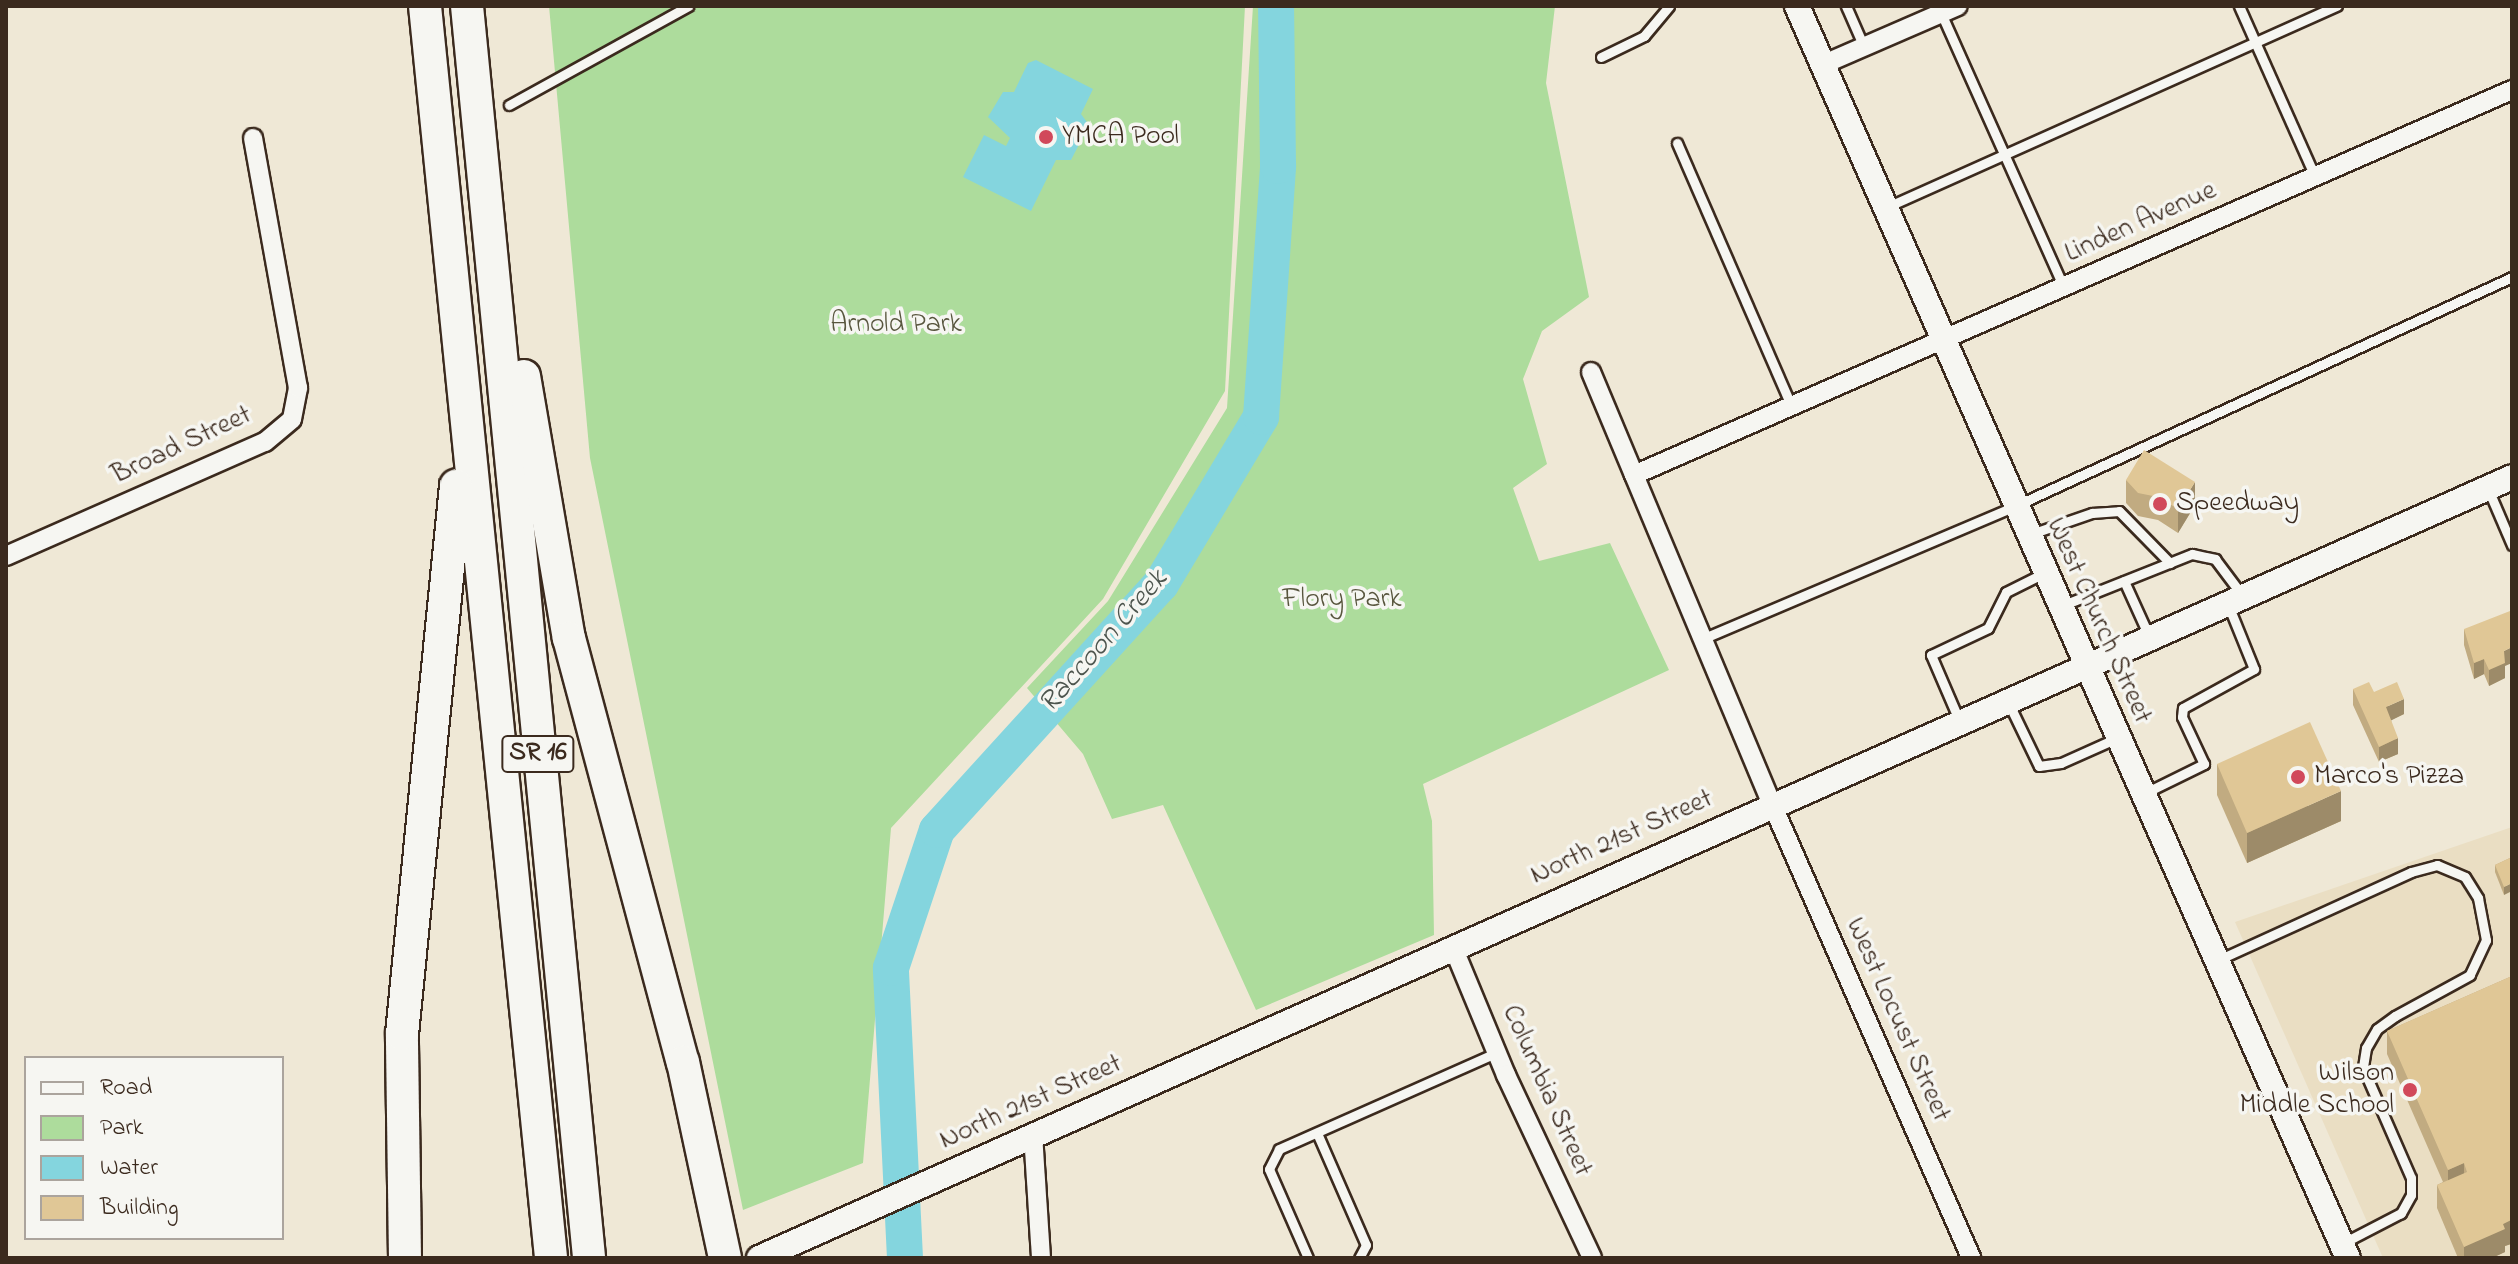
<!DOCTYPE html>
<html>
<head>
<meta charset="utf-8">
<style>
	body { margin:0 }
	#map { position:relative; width:2518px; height:1264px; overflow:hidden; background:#efe8d6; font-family:"Indie Flower",sans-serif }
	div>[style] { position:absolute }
	.built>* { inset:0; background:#eadec3 }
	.green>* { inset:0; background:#addc9c }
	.water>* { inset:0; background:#84d5de }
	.river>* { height:36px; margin:-18px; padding:0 18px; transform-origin:18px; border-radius:18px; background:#84d5de }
	.roads { filter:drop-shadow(2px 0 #3b2a1e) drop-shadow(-2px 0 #3b2a1e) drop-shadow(0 2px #3b2a1e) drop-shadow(0 -2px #3b2a1e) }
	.lane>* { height:9px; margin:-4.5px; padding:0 4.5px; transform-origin:4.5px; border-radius:4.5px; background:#f6f6f2 }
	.street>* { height:18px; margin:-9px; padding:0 9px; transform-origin:9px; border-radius:9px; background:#f6f6f2 }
	.secondary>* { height:24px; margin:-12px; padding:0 12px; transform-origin:12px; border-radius:12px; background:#f6f6f2 }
	.highway>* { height:32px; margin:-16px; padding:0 16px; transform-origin:16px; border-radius:16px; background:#f6f6f2 }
	.wall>* { inset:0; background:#c1ab81 }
	.shaded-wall>* { inset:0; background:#9d8b69 }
	.building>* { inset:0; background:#e0c796 }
	.dots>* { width:22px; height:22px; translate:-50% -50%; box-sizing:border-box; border:4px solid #f6f6f2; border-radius:50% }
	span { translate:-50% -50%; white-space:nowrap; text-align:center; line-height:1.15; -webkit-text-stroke:7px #f6f6f2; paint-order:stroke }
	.shield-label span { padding:2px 6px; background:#f6f6f2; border:2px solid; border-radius:6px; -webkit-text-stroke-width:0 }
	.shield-label { font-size:26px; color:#3b2a1e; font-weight:700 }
	.poi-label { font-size:28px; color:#3b2a1e }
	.left { translate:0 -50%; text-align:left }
	.right { translate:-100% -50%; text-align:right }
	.street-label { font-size:28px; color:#3b2a1e }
	.park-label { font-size:28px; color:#58563e }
	.water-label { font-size:30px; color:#4d554e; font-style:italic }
	.frame { position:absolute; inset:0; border:8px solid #3b2a1e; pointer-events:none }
	.legend { position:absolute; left:24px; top:1056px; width:260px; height:184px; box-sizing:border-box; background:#f6f6f2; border:2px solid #aba49d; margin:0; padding:10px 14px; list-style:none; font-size:24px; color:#3b2a1e }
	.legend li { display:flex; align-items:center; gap:16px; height:40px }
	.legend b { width:40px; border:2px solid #aba49d }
</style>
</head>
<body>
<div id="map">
	<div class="built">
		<div style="clip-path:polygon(2512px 827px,2512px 1258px,2383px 1258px,2235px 922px)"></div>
	</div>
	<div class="green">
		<div style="clip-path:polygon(549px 6px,1245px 6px,1225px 391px,1103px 599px,891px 828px,863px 1163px,743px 1210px,590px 458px)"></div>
		<div style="clip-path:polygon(1253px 6px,1555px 6px,1546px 83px,1589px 297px,1542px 331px,1523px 379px,1547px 464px,1513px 488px,1539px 561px,1610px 543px,1669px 670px,1423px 784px,1432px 821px,1434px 935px,1256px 1010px,1163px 805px,1112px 819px,1083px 754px,1027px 688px,1108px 601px,1227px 408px)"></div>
	</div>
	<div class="water">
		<div style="clip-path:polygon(1036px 60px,1093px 89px,1081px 114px,1089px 125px,1071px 160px,1056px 160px,1031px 211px,963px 177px,984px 135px,1006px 146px,1010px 138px,988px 117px,1003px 92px,1014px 92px,1028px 63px)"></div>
	</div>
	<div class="river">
		<div style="left:905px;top:1258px;width:290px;rotate:-92.8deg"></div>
		<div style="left:891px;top:968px;width:145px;rotate:-71.6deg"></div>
		<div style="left:937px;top:830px;width:333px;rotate:-47.7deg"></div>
		<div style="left:1161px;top:584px;width:195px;rotate:-59.1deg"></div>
		<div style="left:1261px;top:417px;width:252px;rotate:-86.1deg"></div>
		<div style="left:1278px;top:166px;width:160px;rotate:-90.7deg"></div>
	</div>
	<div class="roads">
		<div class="lane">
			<div style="left:1846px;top:6px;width:45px;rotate:66.3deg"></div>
			<div style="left:2239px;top:6px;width:187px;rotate:66deg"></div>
			<div style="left:1941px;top:13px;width:301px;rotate:65.9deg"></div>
			<div style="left:1601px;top:57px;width:48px;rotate:-26deg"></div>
			<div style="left:1644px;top:36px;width:39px;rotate:-50deg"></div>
			<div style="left:509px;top:105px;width:205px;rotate:-28.9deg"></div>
			<div style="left:1677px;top:143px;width:289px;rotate:66.5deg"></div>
			<div style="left:1887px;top:207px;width:493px;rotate:-24.1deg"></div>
			<div style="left:2488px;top:489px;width:61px;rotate:66.8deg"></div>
			<div style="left:2031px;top:534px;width:65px;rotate:-19deg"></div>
			<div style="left:2092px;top:513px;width:27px;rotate:-4deg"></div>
			<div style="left:2119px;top:511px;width:73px;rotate:45.6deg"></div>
			<div style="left:2124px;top:581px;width:60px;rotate:65.6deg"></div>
			<div style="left:2061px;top:606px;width:141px;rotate:-21.7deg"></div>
			<div style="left:2192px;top:554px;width:24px;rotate:12deg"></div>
			<div style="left:2215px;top:559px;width:45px;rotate:53.1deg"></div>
			<div style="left:1702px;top:639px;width:340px;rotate:-23deg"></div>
			<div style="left:2015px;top:506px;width:547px;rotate:-24.74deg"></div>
			<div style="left:2008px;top:702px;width:71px;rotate:64.2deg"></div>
			<div style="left:2039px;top:766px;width:22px;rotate:-8deg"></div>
			<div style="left:2061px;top:763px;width:61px;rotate:-24.1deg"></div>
			<div style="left:1959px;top:720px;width:71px;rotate:-113.3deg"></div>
			<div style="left:1931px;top:655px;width:63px;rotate:-25.3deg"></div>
			<div style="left:1988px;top:628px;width:40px;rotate:-63.4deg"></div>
			<div style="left:2006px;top:592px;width:42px;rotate:-26.6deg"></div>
			<div style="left:2145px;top:793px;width:66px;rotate:-26.2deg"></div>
			<div style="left:2204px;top:764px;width:52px;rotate:-115.1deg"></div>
			<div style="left:2182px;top:717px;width:9px;rotate:-84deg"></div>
			<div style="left:2183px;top:708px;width:81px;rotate:-28.8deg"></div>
			<div style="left:2254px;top:669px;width:67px;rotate:-112deg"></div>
			<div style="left:2218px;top:960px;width:212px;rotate:-24.5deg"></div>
			<div style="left:2411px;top:872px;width:27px;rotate:-15deg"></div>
			<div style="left:2437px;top:865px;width:30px;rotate:23deg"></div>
			<div style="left:2465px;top:877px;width:25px;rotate:58deg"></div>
			<div style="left:2478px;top:898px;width:43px;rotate:79.2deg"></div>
			<div style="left:2486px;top:940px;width:38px;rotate:115deg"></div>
			<div style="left:2470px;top:975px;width:85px;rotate:151.3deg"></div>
			<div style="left:2395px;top:1016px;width:22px;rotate:144deg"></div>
			<div style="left:2377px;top:1029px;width:22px;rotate:120deg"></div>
			<div style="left:2366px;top:1048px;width:20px;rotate:99deg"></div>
			<div style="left:2363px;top:1068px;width:120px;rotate:66.4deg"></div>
			<div style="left:2411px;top:1178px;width:17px;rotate:90deg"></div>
			<div style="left:2411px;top:1195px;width:21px;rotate:119deg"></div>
			<div style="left:2401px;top:1213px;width:63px;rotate:152.6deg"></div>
			<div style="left:1317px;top:1133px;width:122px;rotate:66.4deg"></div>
			<div style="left:1366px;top:1245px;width:15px;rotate:118deg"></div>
			<div style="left:1308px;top:1258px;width:97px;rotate:-113.7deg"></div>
			<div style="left:1269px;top:1169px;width:22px;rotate:-63deg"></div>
			<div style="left:1279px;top:1149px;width:237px;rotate:-23.9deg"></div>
		</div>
		<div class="street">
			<div style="left:1822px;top:65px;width:148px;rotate:-23.5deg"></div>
			<div style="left:1591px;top:372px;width:468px;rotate:67.3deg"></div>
			<div style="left:1772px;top:804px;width:496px;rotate:66.3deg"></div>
			<div style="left:1634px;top:475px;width:959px;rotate:-23.68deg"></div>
			<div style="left:6px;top:556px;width:283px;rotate:-23.8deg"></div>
			<div style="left:265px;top:442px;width:35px;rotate:-40deg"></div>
			<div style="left:292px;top:419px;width:32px;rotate:-79deg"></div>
			<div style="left:298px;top:388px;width:254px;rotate:-100.2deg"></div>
			<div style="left:1453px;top:947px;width:139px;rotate:67.5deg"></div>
			<div style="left:1506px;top:1075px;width:202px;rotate:64.8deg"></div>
			<div style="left:1033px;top:1134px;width:124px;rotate:86.3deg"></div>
		</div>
		<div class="secondary">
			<div style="left:1797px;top:6px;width:1368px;rotate:66.25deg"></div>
			<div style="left:759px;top:1258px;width:1919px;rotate:-24.01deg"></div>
		</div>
		<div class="highway">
			<div style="left:425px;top:6px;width:1258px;rotate:84.25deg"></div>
			<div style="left:467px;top:6px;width:1258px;rotate:84.43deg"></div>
			<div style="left:524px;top:376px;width:266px;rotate:80.3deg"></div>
			<div style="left:569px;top:638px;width:439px;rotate:75deg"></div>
			<div style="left:683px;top:1062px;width:200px;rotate:77.9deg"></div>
			<div style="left:405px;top:1258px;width:224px;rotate:-90.8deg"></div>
			<div style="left:402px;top:1034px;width:551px;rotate:-84.37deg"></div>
		</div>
	</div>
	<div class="wall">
		<div style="clip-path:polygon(2126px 480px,2195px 505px,2178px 533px,2158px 520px,2138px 516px,2126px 503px)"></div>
		<div style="clip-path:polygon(2464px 629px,2505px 666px,2505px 678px,2489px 686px,2484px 674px,2474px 679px,2464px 645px)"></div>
		<div style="clip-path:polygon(2353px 689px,2404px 714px,2391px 720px,2398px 754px,2379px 762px,2353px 705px)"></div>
		<div style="clip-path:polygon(2217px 764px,2341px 821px,2247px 863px,2217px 795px)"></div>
		<div style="clip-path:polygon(2512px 857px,2504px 895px,2495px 872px,2495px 865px)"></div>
		<div style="clip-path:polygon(2512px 976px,2512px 1246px,2511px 1244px,2505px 1246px,2505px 1252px,2492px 1258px,2458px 1258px,2437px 1208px,2437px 1185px,2443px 1182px,2387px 1054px,2387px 1031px)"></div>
	</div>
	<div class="shaded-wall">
		<div style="clip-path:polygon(2195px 482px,2195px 505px,2178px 533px,2178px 509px)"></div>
		<div style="clip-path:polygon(2512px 647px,2512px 663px,2505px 666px,2505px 678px,2489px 686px,2489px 670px,2504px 651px)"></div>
		<div style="clip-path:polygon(2484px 659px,2484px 674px,2474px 679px,2474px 663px)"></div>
		<div style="clip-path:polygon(2404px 699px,2404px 714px,2386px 723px,2386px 707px)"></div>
		<div style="clip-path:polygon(2398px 738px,2398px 754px,2379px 762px,2379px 747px)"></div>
		<div style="clip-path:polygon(2341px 791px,2341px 821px,2247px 863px,2247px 833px)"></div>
		<div style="clip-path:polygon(2512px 883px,2512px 891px,2504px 895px,2504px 887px)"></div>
		<div style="clip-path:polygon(2464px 1163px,2464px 1187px,2448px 1194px,2448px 1170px)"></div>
		<div style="clip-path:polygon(2511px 1220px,2511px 1244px,2505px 1246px,2505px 1252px,2492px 1258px,2464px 1258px,2464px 1247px,2503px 1224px)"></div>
	</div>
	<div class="building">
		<div style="clip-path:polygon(2144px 450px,2195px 482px,2178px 509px,2158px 497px,2138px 493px,2126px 480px)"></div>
		<div style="clip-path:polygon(2510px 611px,2512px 615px,2512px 647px,2504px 651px,2505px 663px,2489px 670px,2484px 659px,2474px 663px,2464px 629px)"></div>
		<div style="clip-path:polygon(2369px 682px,2374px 692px,2397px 682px,2404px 699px,2386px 707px,2398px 738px,2379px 747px,2353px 689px)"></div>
		<div style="clip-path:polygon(2310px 722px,2341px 791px,2247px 833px,2217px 764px)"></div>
		<div style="clip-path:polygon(2512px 857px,2512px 883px,2504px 887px,2495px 865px)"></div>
		<div style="clip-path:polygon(2512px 976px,2512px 1222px,2511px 1220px,2503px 1224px,2505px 1229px,2464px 1247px,2437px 1185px,2467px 1172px,2464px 1163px,2448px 1170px,2387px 1031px)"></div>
	</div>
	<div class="dots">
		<div style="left:1046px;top:137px;background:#d1495b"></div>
		<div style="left:2160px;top:504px;background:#d1495b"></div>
		<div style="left:2298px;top:777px;background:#d1495b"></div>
		<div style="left:2410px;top:1090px;background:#d1495b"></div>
	</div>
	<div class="shield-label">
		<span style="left:538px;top:754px">SR 16</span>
	</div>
	<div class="poi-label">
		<span class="left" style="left:1062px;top:137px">YMCA Pool</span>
		<span class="left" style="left:2176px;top:504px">Speedway</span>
		<span class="left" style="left:2314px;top:777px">Marco's Pizza</span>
		<span class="right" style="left:2394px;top:1090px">Wilson<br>Middle School</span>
	</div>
	<div class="street-label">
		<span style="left:2141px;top:223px;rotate:-24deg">Linden Avenue</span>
		<span style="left:182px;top:446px;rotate:-25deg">Broad Street</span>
		<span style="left:2098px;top:621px;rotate:66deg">West Church Street</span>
		<span style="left:1622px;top:838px;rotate:-24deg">North 21st Street</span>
		<span style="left:1897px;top:1020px;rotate:66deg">West Locust Street</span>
		<span style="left:1546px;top:1091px;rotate:66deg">Columbia Street</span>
		<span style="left:1031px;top:1103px;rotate:-24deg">North 21st Street</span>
	</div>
	<div class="park-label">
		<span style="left:896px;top:325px">Arnold Park</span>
		<span style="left:1342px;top:600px">Flory Park</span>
	</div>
	<div class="water-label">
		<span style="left:1104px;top:642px;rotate:-49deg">Raccoon Creek</span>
	</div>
	<div class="frame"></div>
	<ul class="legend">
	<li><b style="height:10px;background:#f6f6f2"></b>Road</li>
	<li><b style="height:22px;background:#addc9c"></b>Park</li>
	<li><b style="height:22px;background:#84d5de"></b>Water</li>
	<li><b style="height:22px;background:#e0c796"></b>Building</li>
	</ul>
</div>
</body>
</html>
